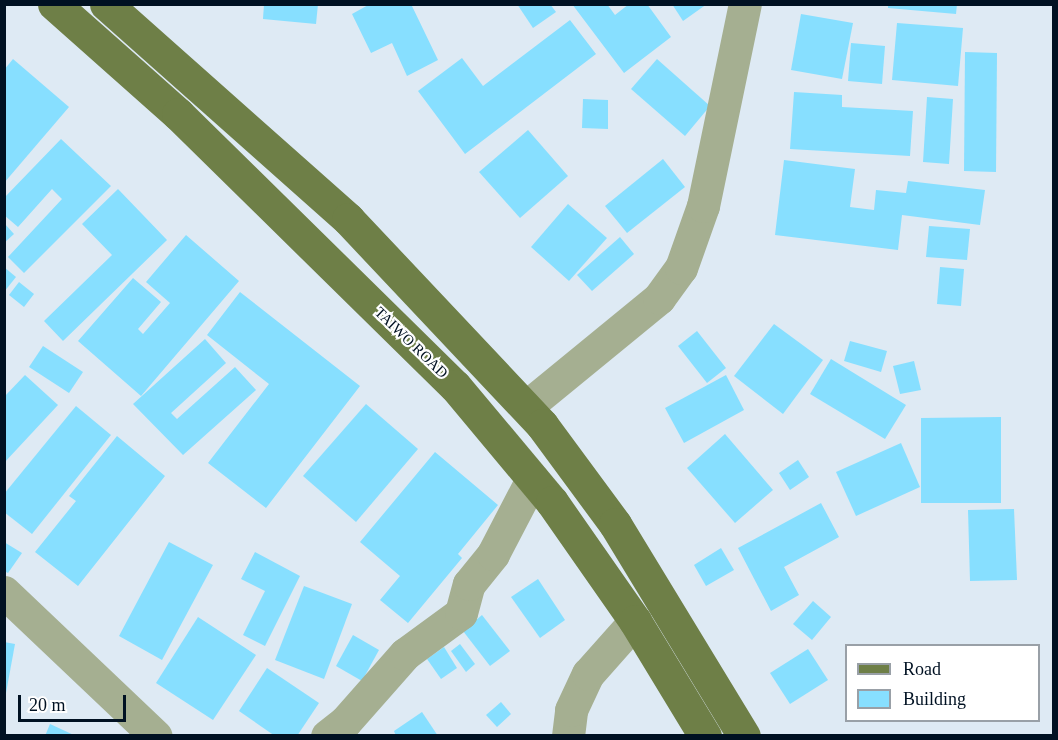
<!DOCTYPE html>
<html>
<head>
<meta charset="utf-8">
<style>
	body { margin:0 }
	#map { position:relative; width:1058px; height:740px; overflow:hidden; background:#deeaf4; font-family:"Times New Roman",serif }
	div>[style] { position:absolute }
	.building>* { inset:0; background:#87dfff }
	.minor>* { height:33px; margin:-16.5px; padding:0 16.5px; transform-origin:16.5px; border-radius:16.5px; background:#a5af91 }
	.major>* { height:33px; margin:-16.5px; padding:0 16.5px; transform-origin:16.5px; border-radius:16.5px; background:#6e7f47 }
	span { translate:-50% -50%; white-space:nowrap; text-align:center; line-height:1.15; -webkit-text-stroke:4.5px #fff; paint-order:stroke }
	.street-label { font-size:15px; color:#012 }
	.frame { position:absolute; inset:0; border:6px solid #012; pointer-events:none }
	.legend { position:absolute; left:845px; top:644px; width:195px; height:78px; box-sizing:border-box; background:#fff; border:2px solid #99a0a7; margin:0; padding:8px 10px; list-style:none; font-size:18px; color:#012 }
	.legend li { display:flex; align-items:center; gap:12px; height:30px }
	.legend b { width:30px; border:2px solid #99a0a7 }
	.scale { position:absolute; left:18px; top:695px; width:108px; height:27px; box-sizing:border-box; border:3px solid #012; border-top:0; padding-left:8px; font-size:18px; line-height:21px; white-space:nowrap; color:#012; -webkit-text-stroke:4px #fff; paint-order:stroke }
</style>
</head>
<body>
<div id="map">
	<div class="building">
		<div style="clip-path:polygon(264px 4px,318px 4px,316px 24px,263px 19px)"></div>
		<div style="clip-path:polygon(370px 4px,411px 4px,438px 60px,407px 76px,392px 43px,371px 53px,352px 14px)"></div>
		<div style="clip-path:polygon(517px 4px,550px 4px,556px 12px,533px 28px)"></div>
		<div style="clip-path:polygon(572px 4px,607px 4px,615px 15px,629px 4px,647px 4px,671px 37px,624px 73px)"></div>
		<div style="clip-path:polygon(672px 4px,707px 4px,683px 21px)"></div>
		<div style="clip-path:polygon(888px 4px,957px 4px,956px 14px,888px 8px)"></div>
		<div style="clip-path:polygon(801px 14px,853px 23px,842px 79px,791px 70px)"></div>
		<div style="clip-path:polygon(570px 20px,596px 54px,465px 154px,418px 91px,462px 58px,483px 86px)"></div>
		<div style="clip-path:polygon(897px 23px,963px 28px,958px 86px,892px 80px)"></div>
		<div style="clip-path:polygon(851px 43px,885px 46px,882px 84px,848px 81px)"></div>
		<div style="clip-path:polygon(965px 52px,997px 53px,996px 172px,964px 171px)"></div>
		<div style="clip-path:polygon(13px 59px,69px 107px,4px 183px,4px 70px)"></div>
		<div style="clip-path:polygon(657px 59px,710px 106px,685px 136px,631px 89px)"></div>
		<div style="clip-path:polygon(794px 92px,842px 95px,842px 107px,913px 111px,910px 156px,790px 149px)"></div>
		<div style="clip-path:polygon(927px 97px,953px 99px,949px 164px,923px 162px)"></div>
		<div style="clip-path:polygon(583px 99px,608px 100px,608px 129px,582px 128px)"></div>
		<div style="clip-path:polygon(528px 130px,568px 176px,520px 218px,479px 172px)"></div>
		<div style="clip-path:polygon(61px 139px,111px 186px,24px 273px,8px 257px,62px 199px,52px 189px,18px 227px,4px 215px,4px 198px)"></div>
		<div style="clip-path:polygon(663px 159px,685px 187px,627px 233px,605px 206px)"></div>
		<div style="clip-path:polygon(784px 160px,855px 169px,850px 207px,874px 210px,876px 190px,906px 193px,908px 181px,985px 190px,980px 225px,902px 215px,898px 250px,775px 235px)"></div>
		<div style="clip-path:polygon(118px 189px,167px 240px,63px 341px,44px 321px,112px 255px,82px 224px)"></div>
		<div style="clip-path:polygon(568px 204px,607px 238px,569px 281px,531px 247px)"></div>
		<div style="clip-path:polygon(4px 223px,14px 234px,4px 243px)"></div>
		<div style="clip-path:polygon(929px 226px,970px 229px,967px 260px,926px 257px)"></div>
		<div style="clip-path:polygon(186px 235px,239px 281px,141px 396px,78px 341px,133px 278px,161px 302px,138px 329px,143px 334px,170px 303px,146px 282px)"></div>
		<div style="clip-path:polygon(620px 237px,634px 254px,592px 291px,577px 275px)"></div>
		<div style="clip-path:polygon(4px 267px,16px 277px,4px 292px)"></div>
		<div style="clip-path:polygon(940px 267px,964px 269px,961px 306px,937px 304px)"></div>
		<div style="clip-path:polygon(19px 282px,34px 294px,24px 307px,9px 295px)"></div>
		<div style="clip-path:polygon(240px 292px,360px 386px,266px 508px,208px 463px,269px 384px,207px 335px)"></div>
		<div style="clip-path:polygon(774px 324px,823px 360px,783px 414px,734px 376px)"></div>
		<div style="clip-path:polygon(697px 331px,726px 368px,707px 383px,678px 346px)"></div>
		<div style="clip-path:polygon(205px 339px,226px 363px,171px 413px,177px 419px,235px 367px,256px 390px,183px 455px,133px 404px)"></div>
		<div style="clip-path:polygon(850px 341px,887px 351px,881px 372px,844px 361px)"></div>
		<div style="clip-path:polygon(43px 346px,83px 372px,69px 393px,29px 367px)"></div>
		<div style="clip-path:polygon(831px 359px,906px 405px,885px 439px,810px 394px)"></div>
		<div style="clip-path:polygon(914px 361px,921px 390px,900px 394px,893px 366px)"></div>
		<div style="clip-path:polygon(25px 375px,58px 405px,4px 463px,4px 397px)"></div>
		<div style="clip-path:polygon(726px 375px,744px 410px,684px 443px,665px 408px)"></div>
		<div style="clip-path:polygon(366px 404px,418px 449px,356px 522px,303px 476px)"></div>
		<div style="clip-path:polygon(76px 406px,111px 435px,32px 534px,4px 512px,4px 494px)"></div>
		<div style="clip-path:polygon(1001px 417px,1001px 503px,921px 503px,921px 418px)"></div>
		<div style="clip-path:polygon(725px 434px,773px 490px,735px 523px,687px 468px)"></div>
		<div style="clip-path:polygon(117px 436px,165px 476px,78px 586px,35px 552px,76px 501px,69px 496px)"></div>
		<div style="clip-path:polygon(901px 443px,920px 487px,856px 516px,836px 472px)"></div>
		<div style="clip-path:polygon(435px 452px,498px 505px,458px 554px,462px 558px,408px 623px,380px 600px,400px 576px,360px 542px)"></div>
		<div style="clip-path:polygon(798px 460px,809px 477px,790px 490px,779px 473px)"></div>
		<div style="clip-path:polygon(821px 503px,839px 537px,784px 567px,799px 595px,771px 611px,738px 548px)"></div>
		<div style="clip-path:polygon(1014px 509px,1017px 580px,970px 581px,968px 510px)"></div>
		<div style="clip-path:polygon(4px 542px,22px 553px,8px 573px,4px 571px)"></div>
		<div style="clip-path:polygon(169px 542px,213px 565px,162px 660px,119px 636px)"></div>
		<div style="clip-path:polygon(721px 548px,734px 570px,706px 586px,694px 565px)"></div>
		<div style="clip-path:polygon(255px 552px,300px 576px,265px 646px,243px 635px,265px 591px,241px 579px)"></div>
		<div style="clip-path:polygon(538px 579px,565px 620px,540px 638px,511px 597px)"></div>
		<div style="clip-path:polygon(304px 586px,352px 604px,324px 679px,275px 660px)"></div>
		<div style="clip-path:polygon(813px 601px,831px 617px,812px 640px,793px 624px)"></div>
		<div style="clip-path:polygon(482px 615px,510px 651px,490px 666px,463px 631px)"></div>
		<div style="clip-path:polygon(198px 617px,256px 655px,213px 720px,156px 683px)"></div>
		<div style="clip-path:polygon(353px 635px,379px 650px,362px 681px,336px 666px)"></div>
		<div style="clip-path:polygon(4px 642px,15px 644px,6px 693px,4px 693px)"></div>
		<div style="clip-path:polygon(460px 644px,475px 664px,466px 672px,451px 651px)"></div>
		<div style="clip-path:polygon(444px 647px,457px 668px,441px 679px,427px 659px)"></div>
		<div style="clip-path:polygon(808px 649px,828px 680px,790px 704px,770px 673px)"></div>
		<div style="clip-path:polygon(267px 668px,319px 703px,297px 736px,275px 736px,239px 711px)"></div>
		<div style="clip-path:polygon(501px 702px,511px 714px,497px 727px,486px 715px)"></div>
		<div style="clip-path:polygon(422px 712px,438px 736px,396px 736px,394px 731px)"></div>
		<div style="clip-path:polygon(50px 724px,76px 736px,45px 736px)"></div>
	</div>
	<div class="minor">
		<div style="left:526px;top:407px;width:172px;rotate:-39.3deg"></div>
		<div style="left:659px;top:298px;width:37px;rotate:-54deg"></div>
		<div style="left:681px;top:268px;width:66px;rotate:-70.5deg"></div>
		<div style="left:703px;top:206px;width:206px;rotate:-78.3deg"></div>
		<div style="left:4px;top:592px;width:209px;rotate:43.5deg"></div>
		<div style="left:327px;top:736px;width:23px;rotate:-38deg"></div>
		<div style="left:345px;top:722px;width:91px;rotate:-48.6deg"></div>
		<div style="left:405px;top:654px;width:69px;rotate:-36.2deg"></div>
		<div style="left:461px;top:613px;width:30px;rotate:-75deg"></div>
		<div style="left:469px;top:584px;width:38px;rotate:-51deg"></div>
		<div style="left:493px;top:554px;width:85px;rotate:-62.5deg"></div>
		<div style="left:568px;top:736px;width:26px;rotate:-83deg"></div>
		<div style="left:571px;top:710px;width:40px;rotate:-65deg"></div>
		<div style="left:588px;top:674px;width:71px;rotate:-48.4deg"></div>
	</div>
	<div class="major">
		<div style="left:54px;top:4px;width:166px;rotate:41.6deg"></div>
		<div style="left:178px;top:114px;width:388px;rotate:44.5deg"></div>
		<div style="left:455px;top:386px;width:151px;rotate:50.1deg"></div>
		<div style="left:552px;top:502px;width:145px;rotate:55.1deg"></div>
		<div style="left:635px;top:621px;width:135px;rotate:58.7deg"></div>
		<div style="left:106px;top:4px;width:324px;rotate:41.6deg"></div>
		<div style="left:348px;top:219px;width:283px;rotate:46.7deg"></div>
		<div style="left:542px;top:425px;width:123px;rotate:53.6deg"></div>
		<div style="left:615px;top:524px;width:248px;rotate:58.7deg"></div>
	</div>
	<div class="street-label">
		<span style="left:411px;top:343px;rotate:44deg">TAIWO ROAD</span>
	</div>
	<div class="frame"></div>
	<ul class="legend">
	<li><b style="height:8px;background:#6e7f47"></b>Road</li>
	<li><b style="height:16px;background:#87dfff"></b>Building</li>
	</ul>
	<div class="scale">20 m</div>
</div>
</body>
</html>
